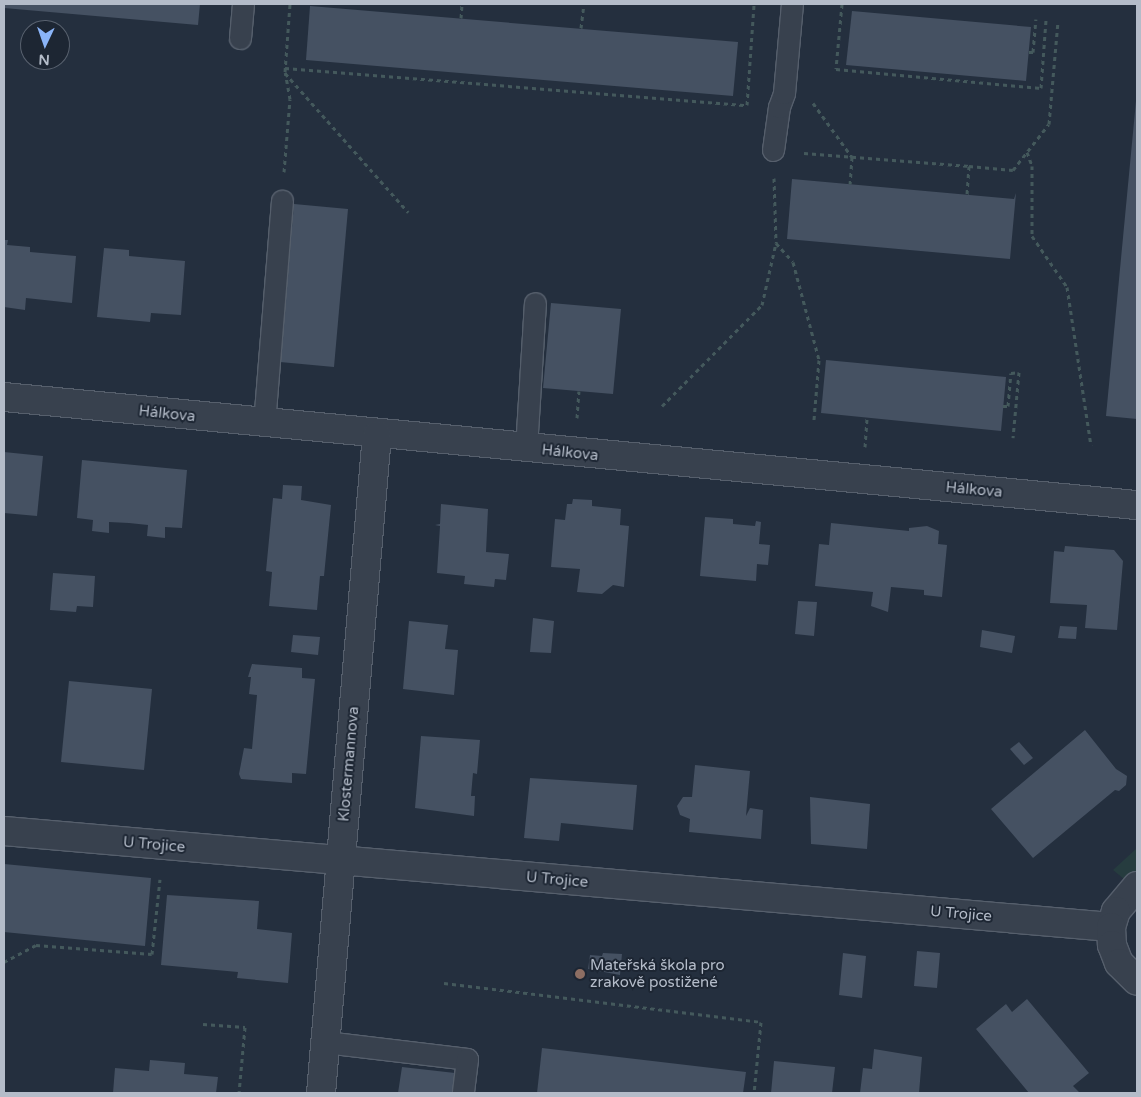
<!DOCTYPE html>
<html>
<head>
<meta charset="utf-8">
<style>
	body { margin:0 }
	#map { position:relative; width:1141px; height:1097px; overflow:hidden; background:#242f3e; font-family:"Varela Round",sans-serif }
	div>[style] { position:absolute }
	.green>* { inset:0; background:#263c3f }
	.building>* { inset:0; background:#455162 }
	.path>* { height:3px; margin-top:-1.5px; transform-origin:0; background:repeating-linear-gradient(90deg,#44595c 0 4px,transparent 0 8px) }
	.roads { filter:drop-shadow(1px 0 #565f6c) drop-shadow(-1px 0 #565f6c) drop-shadow(0 1px #565f6c) drop-shadow(0 -1px #565f6c) }
	.lane>* { height:21px; margin:-10.5px; padding:0 10.5px; transform-origin:10.5px; border-radius:10.5px; background:#38414e }
	.street>* { height:28px; margin:-14px; padding:0 14px; transform-origin:14px; border-radius:14px; background:#38414e }
	.dots>* { width:14px; height:14px; translate:-50% -50%; box-sizing:border-box; border:2px solid #1d2633; border-radius:50% }
	span { translate:-50% -50%; white-space:nowrap; text-align:center; line-height:1.15; -webkit-text-stroke:4px #1d2633; paint-order:stroke }
	.street-label { font-size:15px; color:#b4bcc9 }
	.poi-label { font-size:15px; color:#b4bcc9 }
	.left { translate:0 -50%; text-align:left }
	.frame { position:absolute; inset:0; border:5px solid #b4bcc9; pointer-events:none }
	.north { position:absolute; left:20px; top:20px; width:50px; height:50px; box-sizing:border-box; background:#1d2633; border:1px solid #59626f; border-radius:50%; rotate:183deg; font-size:14px; font-weight:700; line-height:20px; text-align:center; color:#b4bcc9 }
	.north::after { content:''; display:block; margin:auto; width:18px; height:22px; background:#8ab4f8; clip-path:polygon(50% 0,100% 100%,50% 72%,0 100%) }
</style>
</head>
<body>
<div id="map">
	<div class="green">
		<div style="clip-path:polygon(1137px 848px,1137px 877px,1124px 879px,1113px 870px)"></div>
	</div>
	<div class="building">
		<div style="clip-path:polygon(4px 4px,200px 4px,198px 25px,4px 8px)"></div>
		<div style="clip-path:polygon(310px 6px,738px 42px,733px 96px,306px 60px)"></div>
		<div style="clip-path:polygon(852px 11px,1031px 27px,1026px 81px,846px 65px)"></div>
		<div style="clip-path:polygon(1136px 101px,1137px 101px,1137px 419px,1106px 416px)"></div>
		<div style="clip-path:polygon(792px 179px,1014px 199px,1016px 193px,1010px 259px,787px 239px)"></div>
		<div style="clip-path:polygon(294px 204px,348px 209px,334px 367px,280px 362px)"></div>
		<div style="clip-path:polygon(4px 240px,8px 240px,7px 245px,30px 247px,30px 252px,76px 256px,72px 303px,26px 298px,25px 310px,4px 307px)"></div>
		<div style="clip-path:polygon(104px 248px,129px 250px,129px 256px,185px 261px,181px 315px,151px 313px,150px 322px,97px 317px)"></div>
		<div style="clip-path:polygon(551px 303px,621px 309px,613px 394px,543px 388px)"></div>
		<div style="clip-path:polygon(826px 360px,1006px 377px,1001px 431px,821px 413px)"></div>
		<div style="clip-path:polygon(4px 452px,43px 456px,37px 516px,4px 513px)"></div>
		<div style="clip-path:polygon(82px 460px,187px 470px,182px 528px,165px 527px,165px 538px,147px 536px,148px 525px,129px 523px,109px 522px,109px 533px,92px 531px,93px 520px,77px 518px)"></div>
		<div style="clip-path:polygon(283px 485px,302px 486px,301px 500px,331px 505px,324px 576px,320px 576px,317px 610px,269px 606px,272px 572px,266px 571px,273px 498px,282px 499px)"></div>
		<div style="clip-path:polygon(573px 499px,592px 500px,592px 506px,621px 509px,620px 525px,629px 526px,624px 587px,613px 585px,602px 594px,577px 592px,580px 569px,551px 567px,555px 519px,565px 520px,567px 504px,572px 504px)"></div>
		<div style="clip-path:polygon(441px 504px,488px 509px,486px 552px,509px 554px,506px 580px,495px 579px,494px 587px,464px 584px,465px 576px,437px 573px,440px 526px,435px 525px,440px 524px)"></div>
		<div style="clip-path:polygon(705px 517px,733px 519px,733px 524px,755px 526px,756px 521px,761px 522px,759px 544px,770px 545px,768px 565px,757px 564px,756px 581px,700px 576px)"></div>
		<div style="clip-path:polygon(831px 523px,909px 531px,909px 528px,927px 526px,939px 531px,938px 544px,947px 545px,942px 597px,924px 595px,924px 590px,891px 587px,888px 612px,871px 606px,873px 592px,815px 586px,819px 544px,829px 545px)"></div>
		<div style="clip-path:polygon(1065px 546px,1114px 550px,1123px 561px,1117px 630px,1085px 628px,1087px 605px,1050px 603px,1054px 551px,1064px 552px)"></div>
		<div style="clip-path:polygon(53px 573px,95px 576px,93px 607px,77px 606px,76px 612px,50px 610px)"></div>
		<div style="clip-path:polygon(798px 601px,817px 602px,814px 636px,795px 634px)"></div>
		<div style="clip-path:polygon(533px 618px,554px 621px,551px 653px,530px 652px)"></div>
		<div style="clip-path:polygon(409px 621px,448px 625px,445px 649px,458px 650px,454px 695px,403px 689px)"></div>
		<div style="clip-path:polygon(1060px 626px,1077px 627px,1076px 639px,1058px 638px)"></div>
		<div style="clip-path:polygon(982px 630px,1015px 636px,1012px 653px,980px 647px)"></div>
		<div style="clip-path:polygon(293px 635px,320px 637px,318px 655px,291px 652px)"></div>
		<div style="clip-path:polygon(252px 664px,302px 668px,302px 678px,315px 679px,306px 774px,292px 773px,292px 783px,241px 779px,239px 774px,244px 748px,252px 749px,257px 695px,249px 694px,251px 677px,248px 677px)"></div>
		<div style="clip-path:polygon(69px 681px,152px 689px,144px 770px,61px 762px)"></div>
		<div style="clip-path:polygon(1085px 730px,1116px 769px,1127px 776px,1126px 785px,1119px 791px,1115px 790px,1033px 858px,991px 809px)"></div>
		<div style="clip-path:polygon(421px 736px,480px 740px,477px 774px,473px 773px,471px 796px,475px 796px,474px 816px,415px 808px)"></div>
		<div style="clip-path:polygon(1019px 742px,1033px 758px,1024px 765px,1010px 749px)"></div>
		<div style="clip-path:polygon(695px 765px,750px 771px,746px 816px,750px 808px,763px 810px,761px 839px,689px 832px,690px 819px,680px 815px,677px 806px,683px 797px,692px 797px)"></div>
		<div style="clip-path:polygon(530px 778px,637px 785px,633px 830px,561px 823px,559px 841px,524px 838px)"></div>
		<div style="clip-path:polygon(810px 797px,870px 804px,867px 849px,811px 844px)"></div>
		<div style="clip-path:polygon(4px 864px,151px 878px,145px 946px,4px 932px)"></div>
		<div style="clip-path:polygon(167px 895px,259px 901px,257px 929px,292px 933px,288px 983px,237px 978px,238px 972px,161px 965px)"></div>
		<div style="clip-path:polygon(917px 951px,940px 953px,937px 988px,914px 986px)"></div>
		<div style="clip-path:polygon(603px 953px,622px 954px,620px 975px,588px 969px,590px 955px,602px 956px)"></div>
		<div style="clip-path:polygon(843px 953px,866px 956px,862px 998px,839px 995px)"></div>
		<div style="clip-path:polygon(1027px 999px,1089px 1073px,1073px 1086px,1080px 1093px,1029px 1093px,976px 1029px,1006px 1004px,1012px 1012px)"></div>
		<div style="clip-path:polygon(542px 1048px,746px 1072px,743px 1093px,537px 1093px)"></div>
		<div style="clip-path:polygon(874px 1049px,922px 1057px,919px 1093px,860px 1093px,863px 1068px,872px 1069px)"></div>
		<div style="clip-path:polygon(150px 1060px,185px 1063px,184px 1074px,218px 1077px,216px 1093px,113px 1093px,115px 1068px,149px 1071px)"></div>
		<div style="clip-path:polygon(774px 1061px,835px 1067px,832px 1093px,771px 1093px)"></div>
		<div style="clip-path:polygon(402px 1067px,455px 1073px,453px 1093px,398px 1093px)"></div>
	</div>
	<div class="path">
		<div style="left:842px;top:4px;width:65px;rotate:95.3deg"></div>
		<div style="left:836px;top:69px;width:206px;rotate:5.3deg"></div>
		<div style="left:1041px;top:88px;width:68px;rotate:-85.8deg"></div>
		<div style="left:461px;top:18px;width:14px;rotate:-86deg"></div>
		<div style="left:581px;top:28px;width:24px;rotate:-83deg"></div>
		<div style="left:1029px;top:52px;width:4px"></div>
		<div style="left:1033px;top:52px;width:33px;rotate:-85deg"></div>
		<div style="left:285px;top:68px;width:463px;rotate:4.6deg"></div>
		<div style="left:747px;top:105px;width:101px;rotate:-86deg"></div>
		<div style="left:285px;top:73px;width:186px;rotate:48.5deg"></div>
		<div style="left:813px;top:103px;width:67px;rotate:54.2deg"></div>
		<div style="left:852px;top:157px;width:27px;rotate:94deg"></div>
		<div style="left:1027px;top:152px;width:15px;rotate:70deg"></div>
		<div style="left:1032px;top:166px;width:70px;rotate:90deg"></div>
		<div style="left:1032px;top:236px;width:62px;rotate:55.5deg"></div>
		<div style="left:1067px;top:287px;width:160px;rotate:81.4deg"></div>
		<div style="left:804px;top:153px;width:166px;rotate:4.5deg"></div>
		<div style="left:969px;top:166px;width:29px;rotate:94deg"></div>
		<div style="left:969px;top:166px;width:44px;rotate:5.2deg"></div>
		<div style="left:1013px;top:170px;width:58px;rotate:-52deg"></div>
		<div style="left:1049px;top:124px;width:103px;rotate:-85deg"></div>
		<div style="left:284px;top:172px;width:73px;rotate:-85.3deg"></div>
		<div style="left:290px;top:99px;width:27px;rotate:-100deg"></div>
		<div style="left:285px;top:72px;width:68px;rotate:-85.8deg"></div>
		<div style="left:774px;top:178px;width:65px;rotate:88.2deg"></div>
		<div style="left:776px;top:243px;width:25px;rotate:48deg"></div>
		<div style="left:793px;top:262px;width:101px;rotate:75.1deg"></div>
		<div style="left:819px;top:360px;width:60px;rotate:94.8deg"></div>
		<div style="left:662px;top:406px;width:142px;rotate:-45.3deg"></div>
		<div style="left:762px;top:305px;width:64px;rotate:-77.3deg"></div>
		<div style="left:1003px;top:406px;width:5px"></div>
		<div style="left:1008px;top:406px;width:33px;rotate:-85deg"></div>
		<div style="left:1011px;top:373px;width:8px;rotate:-7deg"></div>
		<div style="left:1019px;top:372px;width:66px;rotate:95.2deg"></div>
		<div style="left:577px;top:418px;width:27px;rotate:-86deg"></div>
		<div style="left:865px;top:447px;width:29px;rotate:-86deg"></div>
		<div style="left:4px;top:962px;width:36px;rotate:-28deg"></div>
		<div style="left:36px;top:945px;width:116px;rotate:4.4deg"></div>
		<div style="left:152px;top:954px;width:75px;rotate:-83.9deg"></div>
		<div style="left:444px;top:983px;width:319px;rotate:7deg"></div>
		<div style="left:761px;top:1022px;width:71px;rotate:95.6deg"></div>
		<div style="left:203px;top:1024px;width:42px;rotate:4.1deg"></div>
		<div style="left:245px;top:1027px;width:66px;rotate:95.2deg"></div>
	</div>
	<div class="roads">
		<div class="lane">
			<div style="left:240px;top:38px;width:34px;rotate:-85deg"></div>
			<div style="left:773px;top:150px;width:43px;rotate:-82.1deg"></div>
			<div style="left:779px;top:107px;width:15px;rotate:-70deg"></div>
			<div style="left:784px;top:93px;width:89px;rotate:-84.9deg"></div>
			<div style="left:264px;top:424px;width:224px;rotate:-85.4deg"></div>
			<div style="left:526px;top:449px;width:146px;rotate:-86.5deg"></div>
			<div style="left:325px;top:1042px;width:143px;rotate:6.8deg"></div>
			<div style="left:467px;top:1059px;width:34px;rotate:97deg"></div>
		</div>
		<div class="street">
			<div style="left:4px;top:397px;width:1138px;rotate:5.45deg"></div>
			<div style="left:4px;top:831px;width:1111px;rotate:4.96deg"></div>
			<div style="left:1137px;top:886px;width:33px;rotate:130deg"></div>
			<div style="left:1116px;top:911px;width:17px;rotate:107deg"></div>
			<div style="left:1111px;top:927px;width:18px;rotate:87deg"></div>
			<div style="left:1112px;top:945px;width:19px;rotate:69deg"></div>
			<div style="left:1119px;top:963px;width:25px;rotate:45deg"></div>
			<div style="left:321px;top:1093px;width:660px;rotate:-85.14deg"></div>
		</div>
	</div>
	<div class="dots">
		<div style="left:580px;top:974px;background:#8d6e63"></div>
	</div>
	<div class="street-label">
		<span style="left:167px;top:414px;rotate:6deg">Hálkova</span>
		<span style="left:570px;top:453px;rotate:6deg">Hálkova</span>
		<span style="left:974px;top:490px;rotate:5deg">Hálkova</span>
		<span style="left:349px;top:764px;rotate:-85deg">Klostermannova</span>
		<span style="left:154px;top:845px;rotate:5deg">U Trojice</span>
		<span style="left:557px;top:880px;rotate:5deg">U Trojice</span>
		<span style="left:961px;top:914px;rotate:5deg">U Trojice</span>
	</div>
	<div class="poi-label">
		<span class="left" style="left:590px;top:974px">Mateřská škola pro<br>zrakově postižené</span>
	</div>
	<div class="frame"></div>
	<div class="north">N</div>
</div>
</body>
</html>
